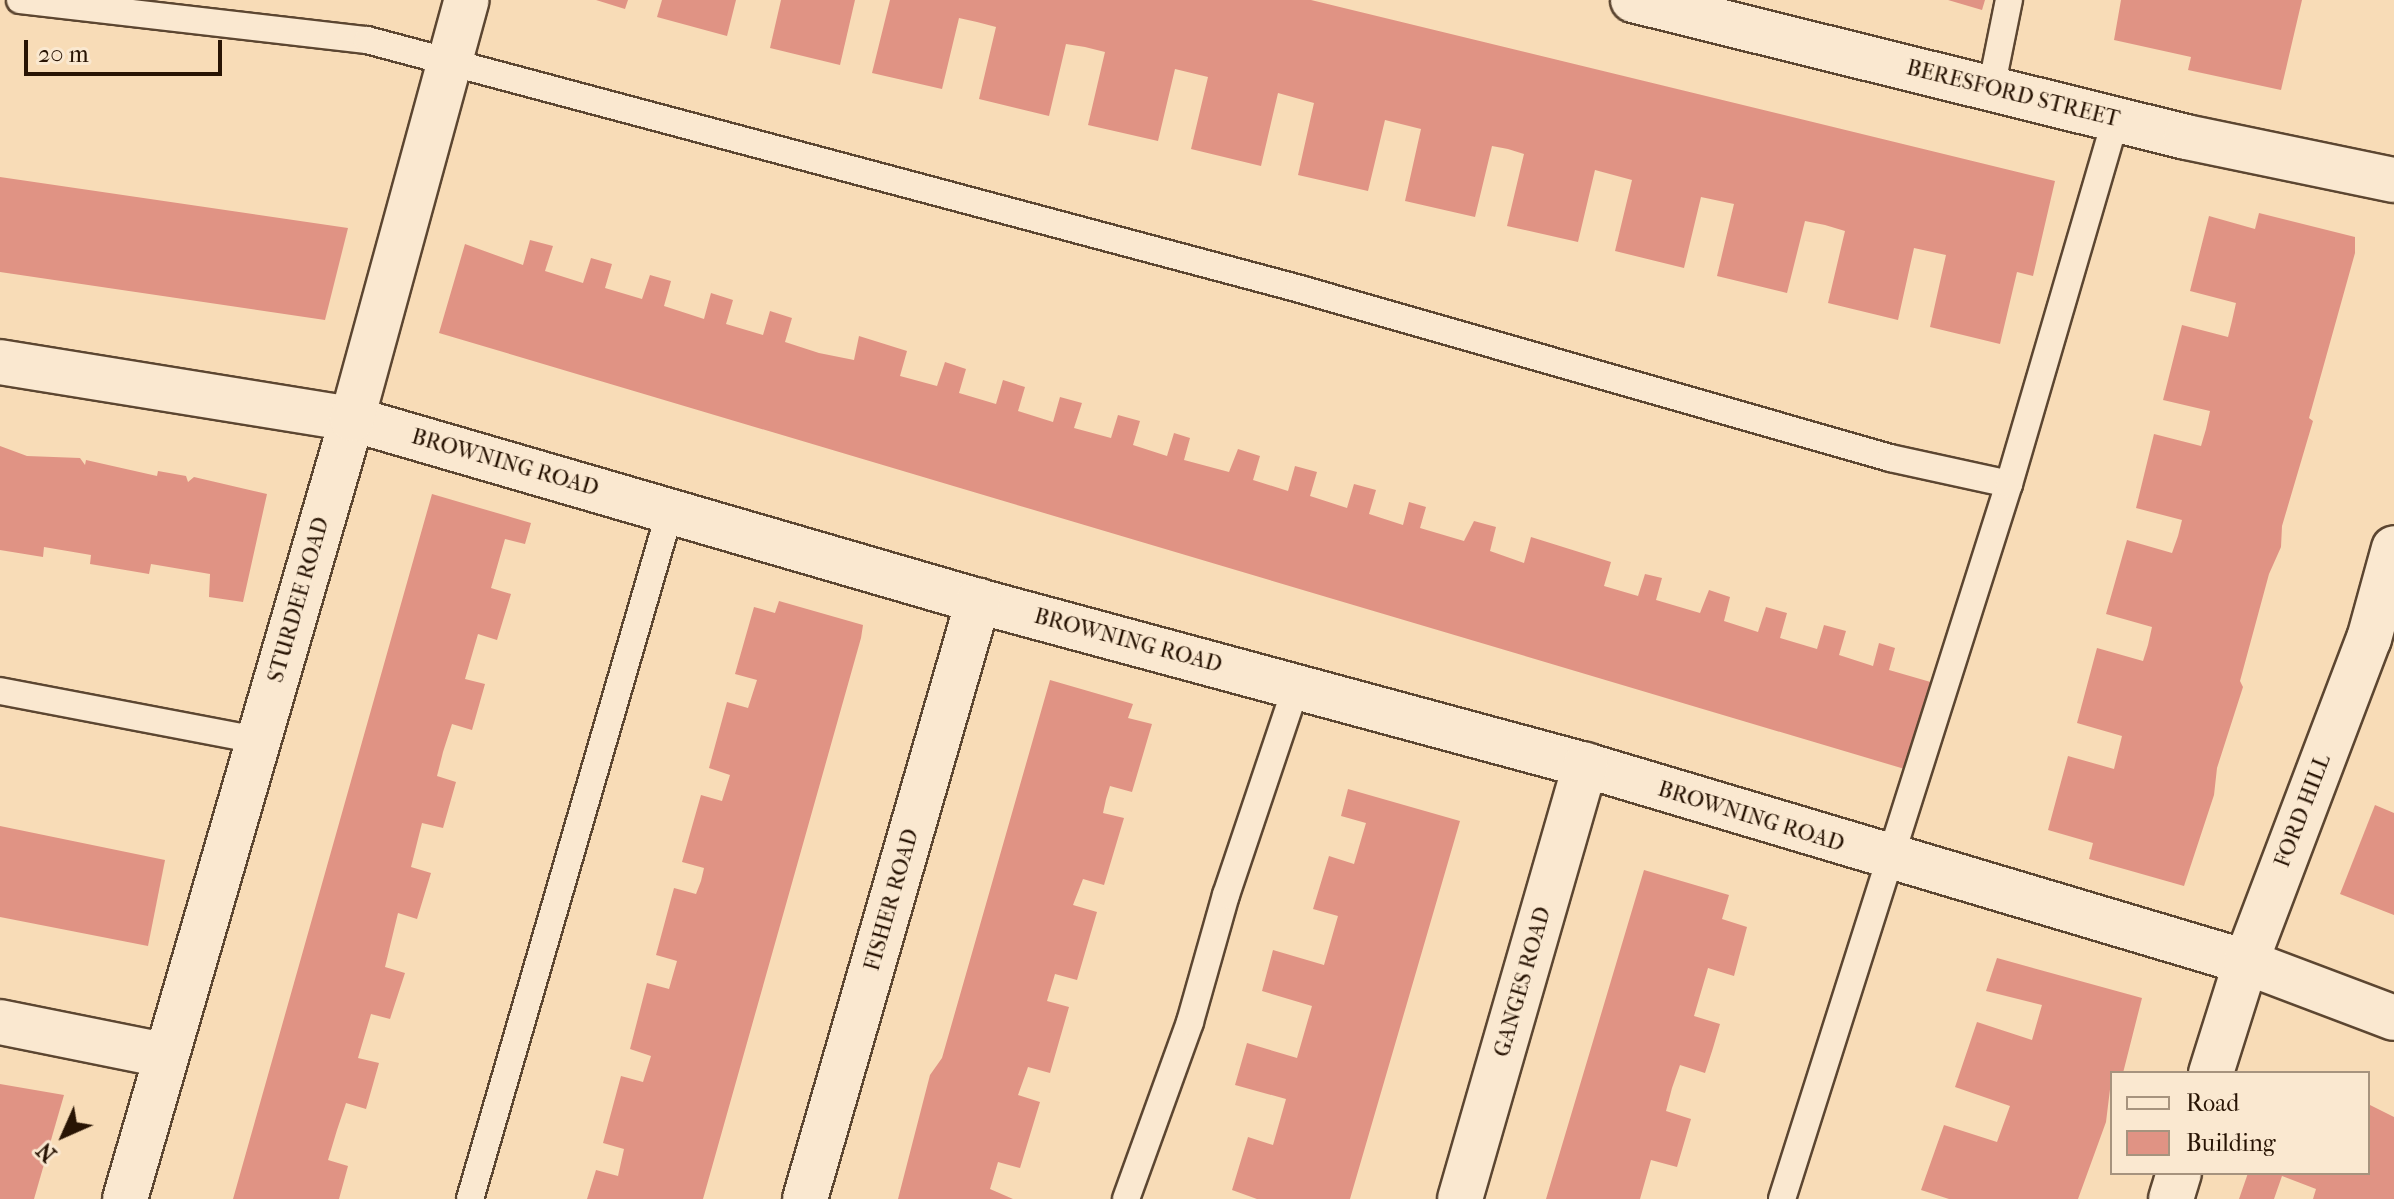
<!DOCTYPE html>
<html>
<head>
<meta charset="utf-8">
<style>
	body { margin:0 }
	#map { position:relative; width:2394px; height:1199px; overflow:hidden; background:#f8dcb7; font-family:"IM FELL French Canon",serif }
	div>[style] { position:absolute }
	.building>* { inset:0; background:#e09384 }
	.roads { filter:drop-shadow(2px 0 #5c4631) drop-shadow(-2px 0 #5c4631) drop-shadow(0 2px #5c4631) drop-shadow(0 -2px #5c4631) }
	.service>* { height:26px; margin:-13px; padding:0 13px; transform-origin:13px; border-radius:13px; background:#fae8d0 }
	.minor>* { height:44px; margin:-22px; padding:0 22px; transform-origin:22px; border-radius:22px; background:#fae8d0 }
	.tertiary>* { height:44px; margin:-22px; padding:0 22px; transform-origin:22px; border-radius:22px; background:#fae8d0 }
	span { translate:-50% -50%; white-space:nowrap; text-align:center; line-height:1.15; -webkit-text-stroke:7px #fae8d0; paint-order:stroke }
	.street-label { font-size:22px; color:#281404 }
	.legend { position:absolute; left:2110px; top:1071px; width:260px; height:104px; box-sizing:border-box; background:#fae8d0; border:2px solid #a6937e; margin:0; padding:10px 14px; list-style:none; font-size:24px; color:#281404 }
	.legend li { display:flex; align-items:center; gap:16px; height:40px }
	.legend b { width:40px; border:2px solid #a6937e }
	.north { position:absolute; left:24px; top:1095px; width:80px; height:80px; -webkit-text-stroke:6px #fae8d0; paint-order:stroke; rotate:225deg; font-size:22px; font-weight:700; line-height:32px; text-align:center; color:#281404 }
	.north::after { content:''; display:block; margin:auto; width:28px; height:36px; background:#281404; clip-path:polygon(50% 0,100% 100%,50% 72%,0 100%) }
	.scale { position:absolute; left:24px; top:40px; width:198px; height:36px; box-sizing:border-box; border:4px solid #281404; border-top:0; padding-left:10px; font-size:24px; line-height:28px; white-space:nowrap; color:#281404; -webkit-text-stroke:6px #fae8d0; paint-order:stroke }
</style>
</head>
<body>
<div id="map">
	<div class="building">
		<div style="clip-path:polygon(596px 0,628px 0,625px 9px)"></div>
		<div style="clip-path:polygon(662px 0,736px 0,727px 36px,657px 17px)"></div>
		<div style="clip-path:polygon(781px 0,855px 0,840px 65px,770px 48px)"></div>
		<div style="clip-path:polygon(890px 0,1311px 0,2055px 181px,2033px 276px,2017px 272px,2000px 344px,1930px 327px,1946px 255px,1914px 248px,1898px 320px,1828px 303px,1845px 231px,1825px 225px,1805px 221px,1787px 293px,1717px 276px,1734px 204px,1701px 197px,1684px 268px,1615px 251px,1632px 180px,1595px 170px,1578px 242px,1507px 226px,1524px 154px,1508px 149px,1492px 146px,1475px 217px,1405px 201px,1421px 129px,1385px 120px,1368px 191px,1298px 175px,1314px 103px,1278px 93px,1261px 166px,1191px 149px,1208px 77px,1175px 69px,1158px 141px,1088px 125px,1105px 52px,1085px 47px,1066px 44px,1049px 116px,979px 99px,996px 27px,977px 22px,959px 18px,942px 89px,872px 73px)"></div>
		<div style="clip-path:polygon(1948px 0,1985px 0,1982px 10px)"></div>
		<div style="clip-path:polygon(2121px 0,2302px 0,2281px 90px,2188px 70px,2191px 57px,2114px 40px)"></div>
		<div style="clip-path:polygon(0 177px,348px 228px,325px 320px,0 272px)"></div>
		<div style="clip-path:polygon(2259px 213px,2355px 237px,2355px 253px,2309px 418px,2313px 421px,2282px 526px,2281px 547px,2269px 574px,2240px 681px,2243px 687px,2217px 768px,2214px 795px,2184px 886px,2089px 859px,2093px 843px,2048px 830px,2068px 756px,2114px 769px,2122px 736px,2077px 723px,2097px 648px,2143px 661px,2148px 645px,2152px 627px,2106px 614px,2127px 540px,2172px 553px,2178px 536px,2182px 520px,2136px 508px,2154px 434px,2201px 446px,2206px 429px,2210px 411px,2163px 400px,2182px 325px,2228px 337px,2232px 321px,2236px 303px,2190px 291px,2209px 216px,2255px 229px)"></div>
		<div style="clip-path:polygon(530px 240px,553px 246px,545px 271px,583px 283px,591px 258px,612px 264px,605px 288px,642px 299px,650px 275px,671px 281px,664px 306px,704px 319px,711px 293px,733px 300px,726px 324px,763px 335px,770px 311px,792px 318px,785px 342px,819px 353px,854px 360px,859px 336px,907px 351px,900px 376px,937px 386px,945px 362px,966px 369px,959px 393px,996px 404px,1003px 380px,1025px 387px,1018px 411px,1053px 422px,1060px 397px,1082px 403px,1074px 428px,1111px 438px,1118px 415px,1140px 421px,1133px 445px,1167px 456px,1174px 433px,1190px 438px,1184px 460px,1229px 472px,1238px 449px,1260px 456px,1253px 480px,1288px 491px,1295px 466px,1317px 472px,1310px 496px,1347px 508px,1354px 484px,1376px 490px,1369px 514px,1403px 525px,1409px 502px,1426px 507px,1420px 528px,1464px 541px,1474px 521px,1496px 527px,1490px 551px,1524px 563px,1531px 537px,1611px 562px,1604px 586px,1638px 596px,1645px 574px,1662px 578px,1656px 600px,1700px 613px,1709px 590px,1730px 597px,1724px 621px,1758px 632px,1766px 607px,1787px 613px,1780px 638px,1817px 649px,1824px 625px,1846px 631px,1839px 655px,1873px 666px,1879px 643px,1895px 648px,1889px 670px,1934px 683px,1908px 770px,439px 333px,465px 244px,523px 265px)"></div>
		<div style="clip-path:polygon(0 446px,27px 456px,80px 458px,85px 465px,86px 460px,157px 476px,158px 471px,186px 476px,188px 482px,194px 477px,267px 494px,243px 602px,209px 597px,210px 574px,151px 564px,149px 574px,90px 564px,91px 555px,44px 547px,43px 557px,0 550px)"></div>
		<div style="clip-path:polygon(432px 494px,531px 523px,525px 544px,505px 539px,491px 588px,511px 594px,497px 640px,478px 634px,465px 679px,485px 684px,472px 730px,452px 724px,443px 752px,437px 776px,456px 782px,443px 828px,422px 823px,411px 867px,431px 873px,417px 919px,398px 913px,385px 967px,405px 973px,390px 1019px,371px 1014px,358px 1058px,379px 1063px,366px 1109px,346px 1103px,337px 1130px,328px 1160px,348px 1166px,339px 1199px,233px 1199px)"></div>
		<div style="clip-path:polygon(779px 601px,863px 625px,861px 638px,703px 1199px,587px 1199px,596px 1170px,618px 1176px,624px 1149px,603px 1143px,621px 1076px,643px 1082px,651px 1056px,630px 1049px,647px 983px,669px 989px,677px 961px,656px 955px,674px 888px,696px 894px,701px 881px,704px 868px,682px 862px,701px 795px,722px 801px,730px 775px,709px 768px,727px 702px,748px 708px,757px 680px,735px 674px,754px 607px,775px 613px)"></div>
		<div style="clip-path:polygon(1050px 680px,1133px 704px,1128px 718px,1152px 724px,1132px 792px,1110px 786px,1106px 799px,1103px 813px,1124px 818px,1104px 885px,1083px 879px,1073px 905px,1097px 912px,1077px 980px,1055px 974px,1047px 1001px,1069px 1007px,1050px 1073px,1028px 1067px,1018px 1095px,1040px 1102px,1020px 1168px,998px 1162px,990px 1189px,1013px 1199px,898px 1199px,930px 1075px,942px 1058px)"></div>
		<div style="clip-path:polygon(1348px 789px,1460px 821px,1350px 1199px,1257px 1199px,1232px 1190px,1248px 1137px,1273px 1145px,1286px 1099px,1235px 1085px,1247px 1043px,1297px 1058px,1312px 1006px,1262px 991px,1273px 950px,1324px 965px,1338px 916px,1313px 909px,1329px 856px,1354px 864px,1366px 823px,1341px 816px)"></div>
		<div style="clip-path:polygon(2375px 805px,2394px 813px,2394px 915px,2340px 894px)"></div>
		<div style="clip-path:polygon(0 826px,165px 860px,148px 946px,0 917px)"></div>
		<div style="clip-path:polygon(1644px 870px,1729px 895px,1722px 919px,1747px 927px,1734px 976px,1708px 968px,1694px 1016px,1720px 1024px,1713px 1048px,1705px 1073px,1680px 1065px,1672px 1088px,1666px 1111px,1691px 1119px,1677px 1167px,1651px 1160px,1640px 1199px,1546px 1199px)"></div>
		<div style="clip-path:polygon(1997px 958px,2142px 998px,2123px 1073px,2112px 1073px,2106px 1122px,2078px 1199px,1949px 1199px,1921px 1190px,1944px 1125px,1997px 1142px,2010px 1106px,1955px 1087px,1977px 1022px,2032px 1040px,2042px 1005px,1986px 991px)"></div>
		<div style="clip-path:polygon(0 1084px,64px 1095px,34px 1199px,0 1199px)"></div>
		<div style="clip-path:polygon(2368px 1104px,2394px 1117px,2394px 1199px,2313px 1199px,2316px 1189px,2282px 1176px,2274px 1199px,2239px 1199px,2248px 1173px,2368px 1173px)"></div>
	</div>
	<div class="roads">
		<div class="service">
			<div style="left:20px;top:0;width:349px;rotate:6.6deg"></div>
			<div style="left:367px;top:40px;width:966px;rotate:14.94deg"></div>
			<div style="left:1300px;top:289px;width:614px;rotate:15.98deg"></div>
			<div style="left:1890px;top:458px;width:122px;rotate:12.3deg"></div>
			<div style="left:1991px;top:89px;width:91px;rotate:-78.6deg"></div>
			<div style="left:0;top:691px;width:262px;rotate:10.8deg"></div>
			<div style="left:470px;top:1199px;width:716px;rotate:-73.79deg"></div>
			<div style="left:1126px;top:1199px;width:188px;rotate:-70.1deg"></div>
			<div style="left:1190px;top:1022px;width:132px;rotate:-74.2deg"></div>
			<div style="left:1226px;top:895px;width:219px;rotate:-71.4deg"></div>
			<div style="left:1782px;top:1199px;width:750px;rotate:-72.39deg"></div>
			<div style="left:2009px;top:484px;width:380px;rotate:-73.7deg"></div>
		</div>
		<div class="minor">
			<div style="left:1633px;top:0;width:570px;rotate:13.91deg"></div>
			<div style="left:2186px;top:137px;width:212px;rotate:11.7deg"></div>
			<div style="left:0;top:362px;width:357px;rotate:9.2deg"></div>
			<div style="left:352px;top:419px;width:652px;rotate:16.21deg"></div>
			<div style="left:978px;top:601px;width:629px;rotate:15.12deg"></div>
			<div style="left:1585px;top:765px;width:690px;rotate:16.6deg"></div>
			<div style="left:2246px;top:962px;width:158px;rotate:20.7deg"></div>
			<div style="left:0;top:1022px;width:167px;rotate:11.4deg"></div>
			<div style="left:125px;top:1199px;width:812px;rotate:-73.77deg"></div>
			<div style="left:352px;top:419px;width:434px;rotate:-74.7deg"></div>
			<div style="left:805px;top:1199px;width:623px;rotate:-73.86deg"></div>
			<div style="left:1460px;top:1199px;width:452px;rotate:-73.9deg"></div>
		</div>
		<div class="tertiary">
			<div style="left:2211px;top:1073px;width:116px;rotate:-72.5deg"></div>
			<div style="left:2246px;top:962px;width:346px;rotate:-69.2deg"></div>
			<div style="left:2369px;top:639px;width:94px;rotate:-74.6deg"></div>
			<div style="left:2171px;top:1199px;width:27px;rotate:-73deg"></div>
		</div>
	</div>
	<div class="street-label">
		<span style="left:2013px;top:94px;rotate:14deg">BERESFORD STREET</span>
		<span style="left:505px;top:463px;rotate:16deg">BROWNING ROAD</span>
		<span style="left:299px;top:600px;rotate:-74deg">STURDEE ROAD</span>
		<span style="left:1128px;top:641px;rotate:15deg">BROWNING ROAD</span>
		<span style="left:2303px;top:811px;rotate:-69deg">FORD HILL</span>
		<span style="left:1751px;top:817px;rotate:17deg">BROWNING ROAD</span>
		<span style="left:892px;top:900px;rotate:-74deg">FISHER ROAD</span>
		<span style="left:1523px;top:982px;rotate:-74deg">GANGES ROAD</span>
	</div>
	<ul class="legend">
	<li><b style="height:10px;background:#fae8d0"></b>Road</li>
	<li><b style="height:22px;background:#e09384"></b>Building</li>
	</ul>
	<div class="north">N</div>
	<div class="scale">20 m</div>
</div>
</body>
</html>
